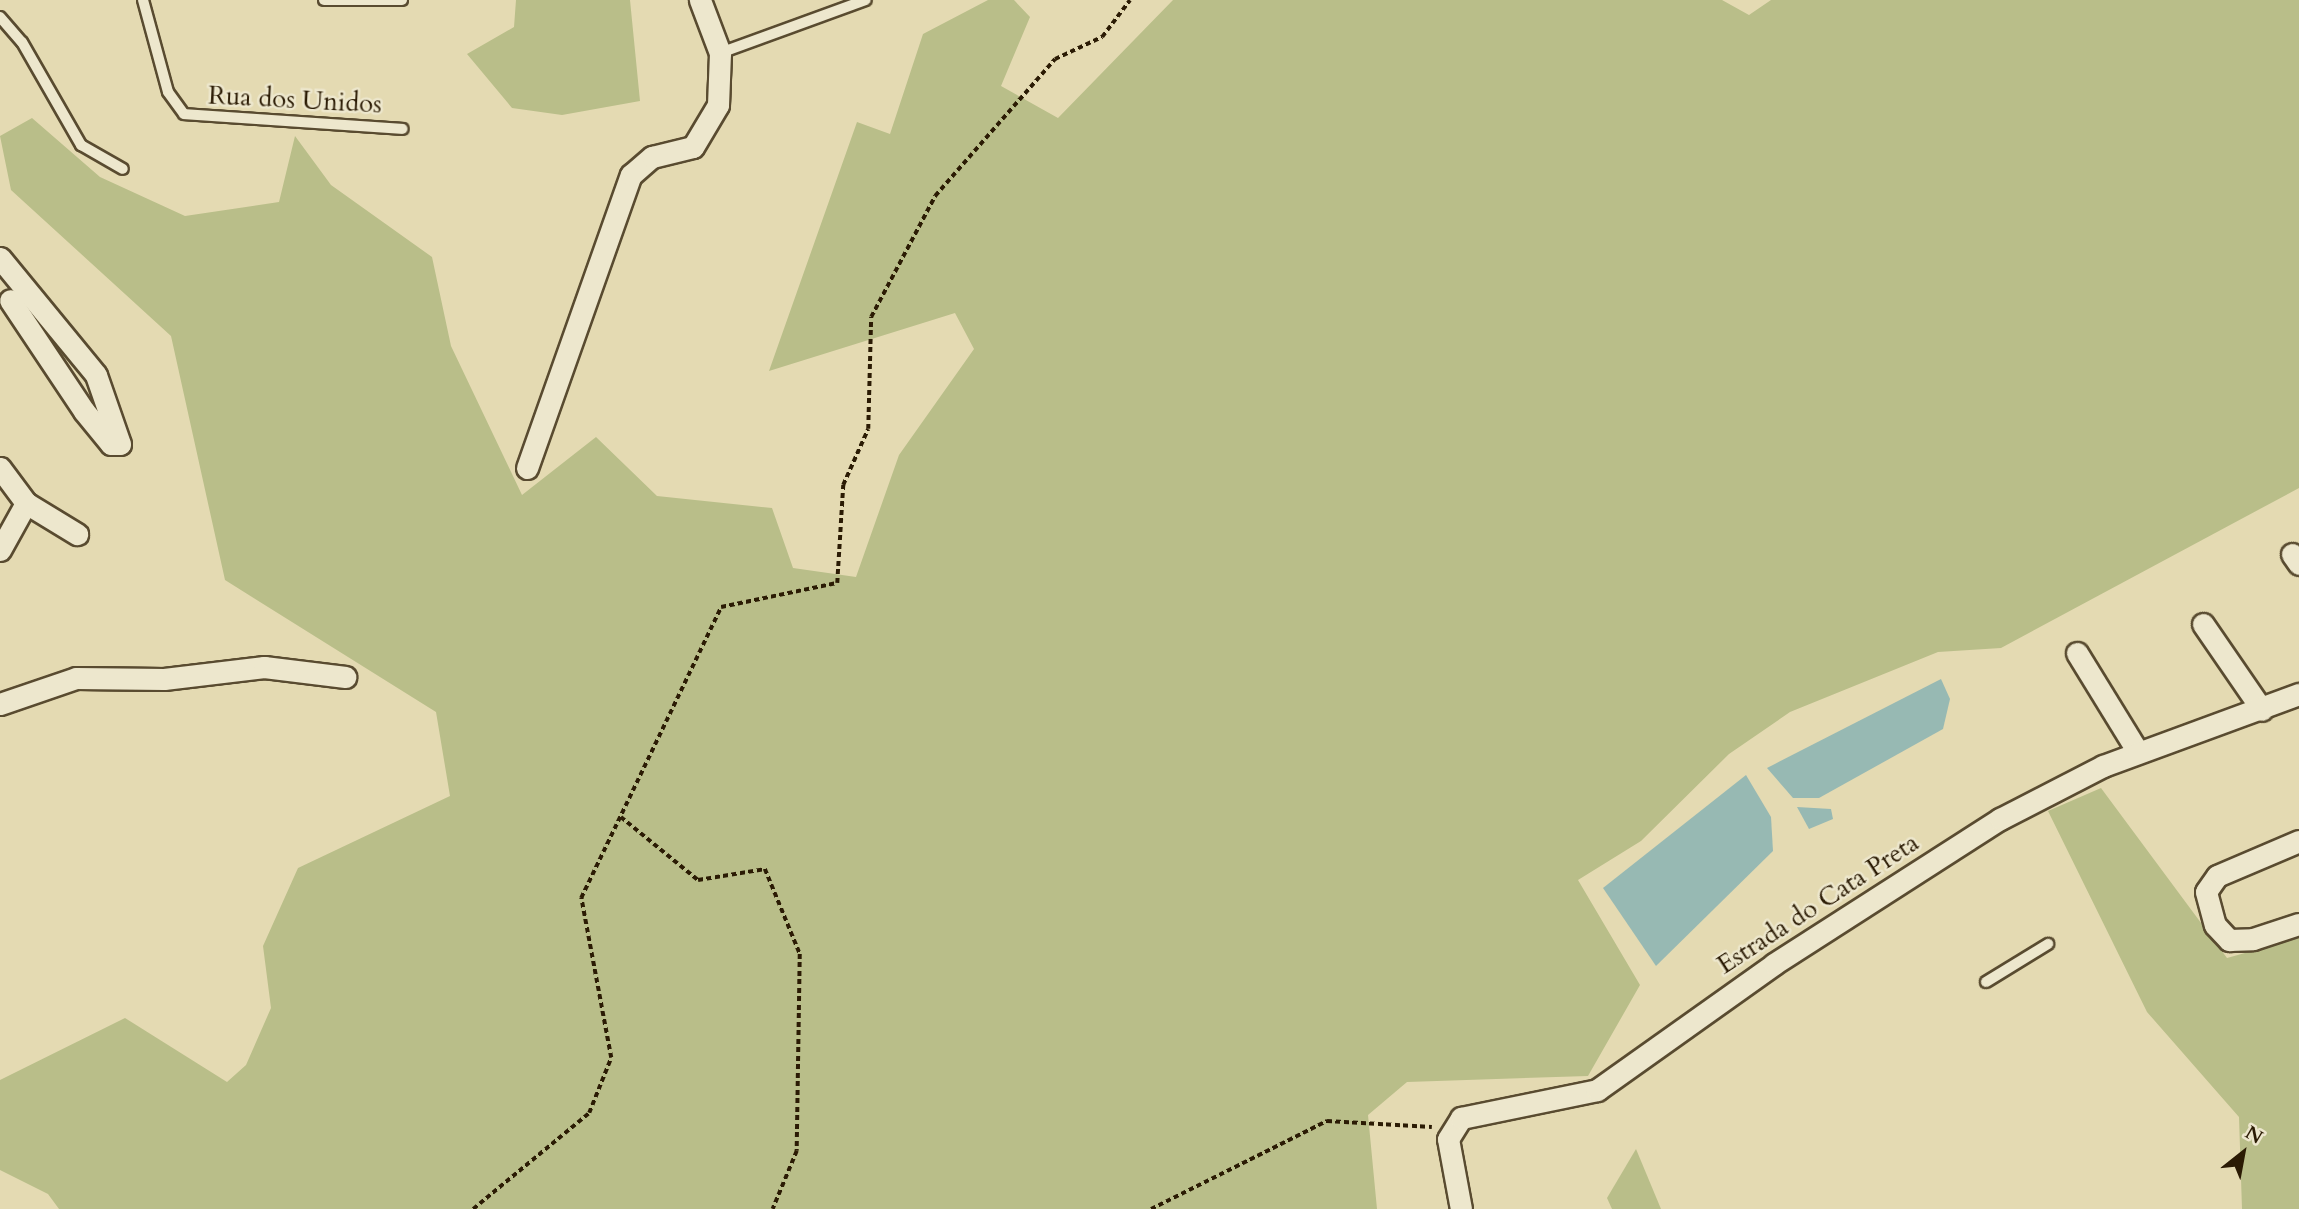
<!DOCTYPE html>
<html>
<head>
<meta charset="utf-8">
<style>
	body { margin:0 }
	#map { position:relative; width:2299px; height:1209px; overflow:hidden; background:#e4dab2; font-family:Cardo,serif }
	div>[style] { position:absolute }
	.green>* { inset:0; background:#b9be89 }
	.water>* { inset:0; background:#97b9b3 }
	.path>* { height:3.5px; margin-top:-1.75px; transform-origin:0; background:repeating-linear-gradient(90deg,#2b1b04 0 5px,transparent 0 8.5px) }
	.roads { filter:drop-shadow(2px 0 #594b30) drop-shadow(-2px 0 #594b30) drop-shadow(0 2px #594b30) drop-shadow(0 -2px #594b30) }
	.lane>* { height:10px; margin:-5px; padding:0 5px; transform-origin:5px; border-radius:5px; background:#ede7cd }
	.street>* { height:21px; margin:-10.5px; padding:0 10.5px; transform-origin:10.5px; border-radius:10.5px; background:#ede7cd }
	span { translate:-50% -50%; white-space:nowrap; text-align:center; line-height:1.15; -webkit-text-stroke:5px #ede7cd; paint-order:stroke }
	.street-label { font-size:26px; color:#2b1b04 }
	.north { position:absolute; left:2208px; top:1118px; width:70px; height:70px; -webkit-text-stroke:5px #ede7cd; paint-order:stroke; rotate:31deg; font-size:19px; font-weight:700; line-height:28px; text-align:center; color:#2b1b04 }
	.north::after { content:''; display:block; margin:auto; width:24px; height:32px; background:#2b1b04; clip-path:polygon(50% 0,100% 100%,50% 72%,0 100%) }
</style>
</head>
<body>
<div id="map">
	<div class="green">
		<div style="clip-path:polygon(516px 0,630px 0,640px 101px,562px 115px,512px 108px,467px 54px,514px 27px)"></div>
		<div style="clip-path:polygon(988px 0,1014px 0,1030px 17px,1001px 86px,1058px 118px,1173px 0,1722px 0,1749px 15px,1771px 0,2299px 0,2299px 488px,2001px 648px,1938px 652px,1790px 712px,1729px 754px,1641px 841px,1578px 880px,1640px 985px,1588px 1076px,1407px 1082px,1368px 1115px,1377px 1209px,59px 1209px,48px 1194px,0 1170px,0 1080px,125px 1018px,227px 1082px,246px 1065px,271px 1008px,263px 946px,298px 868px,450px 796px,436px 712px,225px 580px,171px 336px,11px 190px,0 136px,32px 118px,100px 177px,185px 216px,279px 202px,295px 136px,331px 185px,432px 257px,451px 346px,522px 495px,596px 437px,657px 496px,772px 508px,793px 568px,856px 577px,899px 455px,974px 349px,955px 313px,769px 371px,857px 122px,890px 134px,923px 34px)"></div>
		<div style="clip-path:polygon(2101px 788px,2227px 958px,2299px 938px,2299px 1209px,2242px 1209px,2239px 1117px,2147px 1012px,2048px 811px)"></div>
		<div style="clip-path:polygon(1636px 1149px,1661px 1209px,1612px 1209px,1607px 1198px)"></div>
	</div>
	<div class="water">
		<div style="clip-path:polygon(1941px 679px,1950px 699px,1943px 729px,1819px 798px,1793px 798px,1767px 768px)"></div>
		<div style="clip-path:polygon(1746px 775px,1771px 817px,1773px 851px,1656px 966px,1603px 888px)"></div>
		<div style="clip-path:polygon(1797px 807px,1831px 809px,1833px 819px,1809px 829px)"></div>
	</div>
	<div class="path">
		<div style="left:621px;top:817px;width:99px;rotate:39.3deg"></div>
		<div style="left:698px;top:880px;width:68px;rotate:-9.3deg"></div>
		<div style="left:765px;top:869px;width:92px;rotate:67.6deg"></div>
		<div style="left:800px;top:954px;width:197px;rotate:90.9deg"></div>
		<div style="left:797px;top:1151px;width:63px;rotate:112.5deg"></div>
		<div style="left:473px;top:1209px;width:151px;rotate:-39.6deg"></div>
		<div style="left:589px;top:1113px;width:59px;rotate:-68.2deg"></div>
		<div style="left:611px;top:1058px;width:163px;rotate:-100.6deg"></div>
		<div style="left:581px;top:898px;width:323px;rotate:-64.3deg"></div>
		<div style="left:721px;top:607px;width:118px;rotate:-11.7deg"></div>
		<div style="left:837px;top:583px;width:98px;rotate:-86.5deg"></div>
		<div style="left:843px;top:485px;width:61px;rotate:-65.9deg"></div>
		<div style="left:868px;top:429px;width:112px;rotate:-88.5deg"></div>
		<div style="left:871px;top:317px;width:137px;rotate:-62.1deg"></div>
		<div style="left:935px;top:196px;width:182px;rotate:-48.8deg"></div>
		<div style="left:1055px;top:59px;width:52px;rotate:-25.1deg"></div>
		<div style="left:1102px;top:37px;width:46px;rotate:-52.9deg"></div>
		<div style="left:1151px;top:1209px;width:197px;rotate:-26.6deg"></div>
		<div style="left:1327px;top:1121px;width:105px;rotate:3.3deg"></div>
	</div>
	<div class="roads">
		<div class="lane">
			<div style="left:143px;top:0;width:95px;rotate:74.8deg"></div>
			<div style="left:168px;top:92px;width:27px;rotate:54deg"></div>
			<div style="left:184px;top:114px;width:219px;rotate:3.9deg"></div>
			<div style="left:324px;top:0;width:78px"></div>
			<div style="left:0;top:17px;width:33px;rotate:49deg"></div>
			<div style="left:22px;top:42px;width:119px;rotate:60.2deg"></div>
			<div style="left:81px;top:145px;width:48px;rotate:29.7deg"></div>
			<div style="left:720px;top:53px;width:155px;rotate:-20deg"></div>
			<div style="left:1986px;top:982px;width:73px;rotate:-31.5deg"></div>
		</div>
		<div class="street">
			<div style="left:0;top:258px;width:151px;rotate:50.6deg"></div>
			<div style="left:96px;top:375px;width:73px;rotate:70.8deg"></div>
			<div style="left:120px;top:444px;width:9px;rotate:180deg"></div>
			<div style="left:111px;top:444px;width:43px;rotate:-129.3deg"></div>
			<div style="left:84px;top:411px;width:133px;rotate:-123.7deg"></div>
			<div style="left:0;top:468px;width:44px;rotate:53.4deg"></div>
			<div style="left:26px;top:503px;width:60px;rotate:31.3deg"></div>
			<div style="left:527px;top:468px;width:311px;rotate:-70.5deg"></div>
			<div style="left:631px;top:175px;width:28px;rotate:-41deg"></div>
			<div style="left:652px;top:157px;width:42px;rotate:-13.7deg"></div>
			<div style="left:693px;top:147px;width:49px;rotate:-59.2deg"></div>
			<div style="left:718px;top:105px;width:52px;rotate:-87.8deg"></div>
			<div style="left:720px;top:53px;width:57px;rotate:-110.7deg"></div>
			<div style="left:0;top:550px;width:54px;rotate:-61deg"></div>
			<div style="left:2292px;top:554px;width:12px;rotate:55deg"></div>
			<div style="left:2203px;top:624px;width:104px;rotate:55.5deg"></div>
			<div style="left:2077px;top:653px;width:116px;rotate:58.4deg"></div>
			<div style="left:0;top:704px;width:80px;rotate:-18.9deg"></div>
			<div style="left:76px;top:678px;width:88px;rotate:0.7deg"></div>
			<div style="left:164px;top:679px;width:101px;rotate:-6.8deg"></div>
			<div style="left:264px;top:667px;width:82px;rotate:7deg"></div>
			<div style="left:2299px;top:841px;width:89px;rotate:156.9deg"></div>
			<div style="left:2217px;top:876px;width:19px;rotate:125deg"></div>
			<div style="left:2206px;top:892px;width:34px;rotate:75deg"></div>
			<div style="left:2215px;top:925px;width:21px;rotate:47deg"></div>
			<div style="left:2229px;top:940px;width:24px;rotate:-2deg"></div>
			<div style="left:2253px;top:939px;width:48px;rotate:-18.1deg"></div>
			<div style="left:1461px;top:1209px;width:71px;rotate:-100.5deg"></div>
			<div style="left:1448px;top:1139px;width:25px;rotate:-58deg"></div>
			<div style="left:1461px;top:1118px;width:139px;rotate:-11.6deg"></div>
			<div style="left:1597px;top:1090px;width:217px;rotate:-35.4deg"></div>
			<div style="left:1774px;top:964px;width:269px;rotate:-32.7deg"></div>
			<div style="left:2000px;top:819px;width:116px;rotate:-27.2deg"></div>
			<div style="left:2103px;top:766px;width:209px;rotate:-20.2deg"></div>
		</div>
	</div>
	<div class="street-label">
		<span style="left:295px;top:100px;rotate:3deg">Rua dos Unidos</span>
		<span style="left:1818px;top:904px;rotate:-33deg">Estrada do Cata Preta</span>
	</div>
	<div class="north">N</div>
</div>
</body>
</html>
